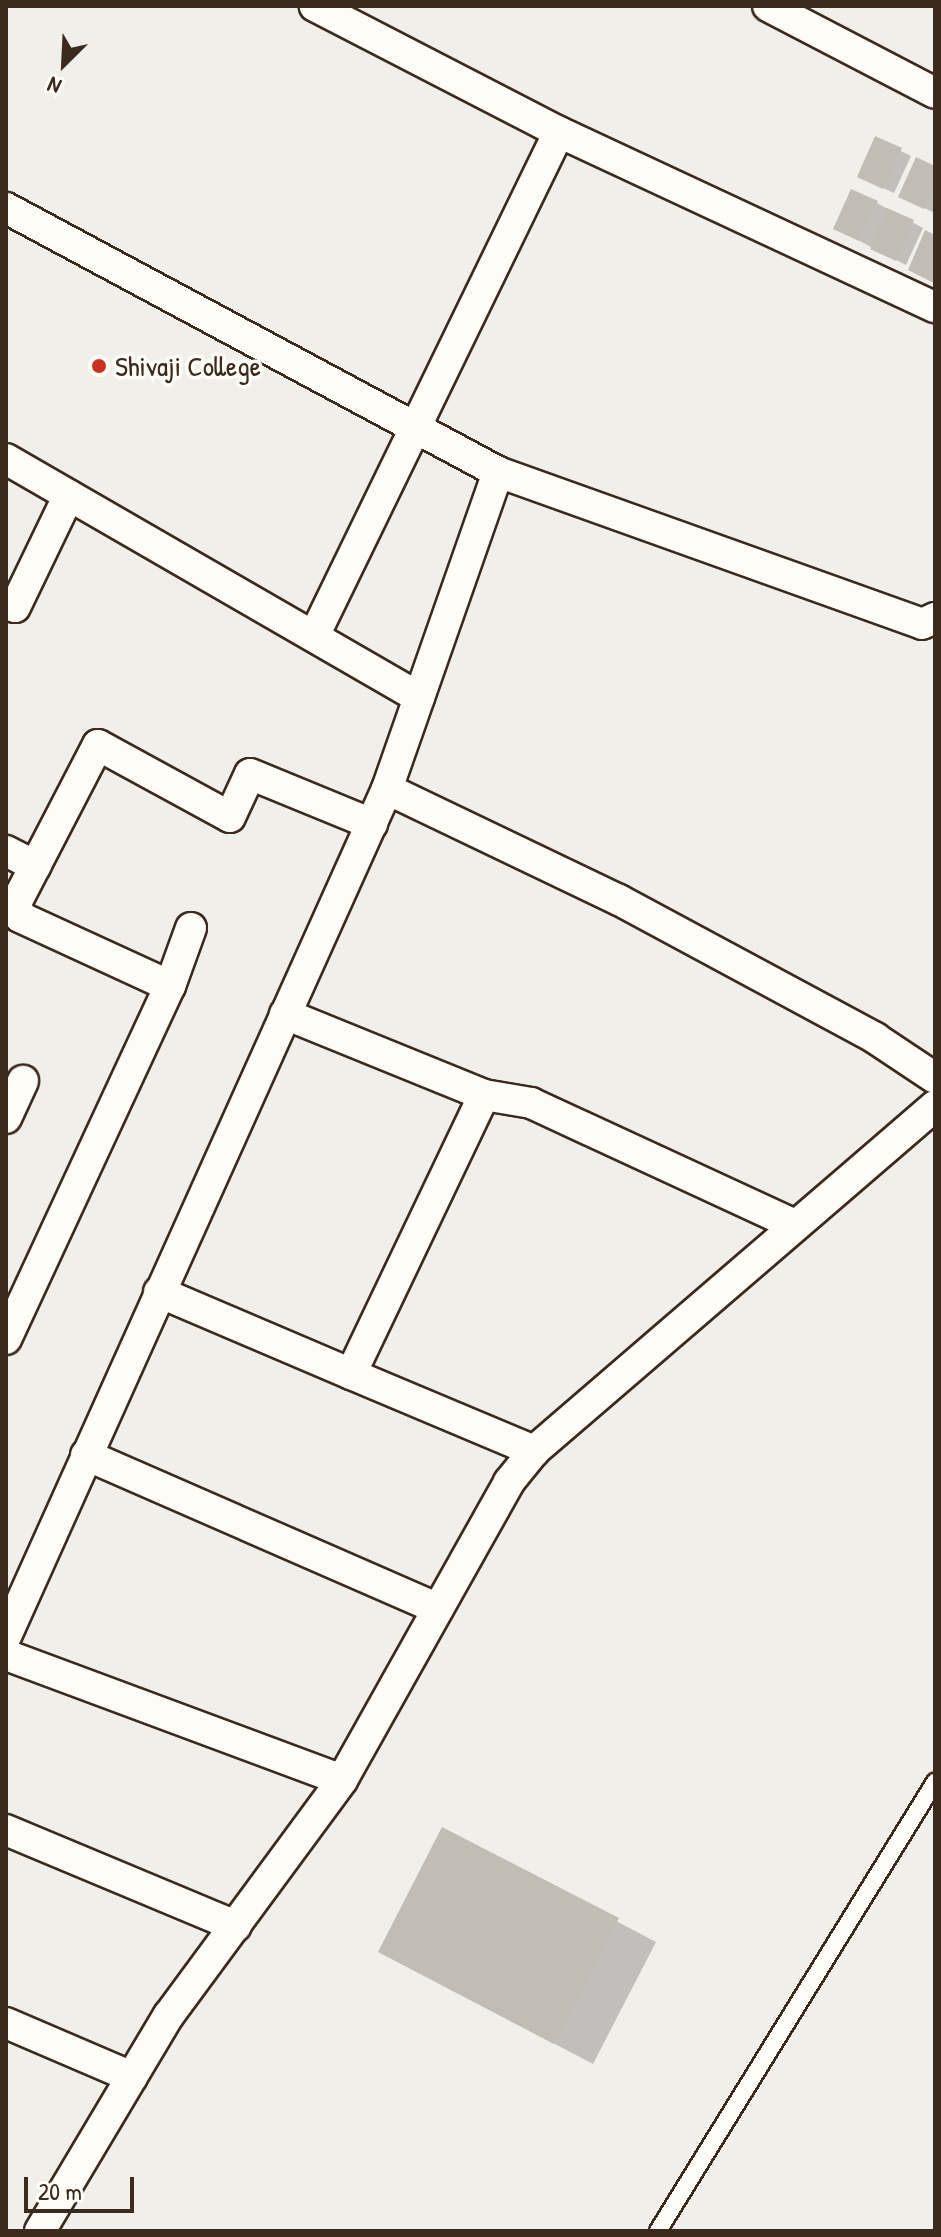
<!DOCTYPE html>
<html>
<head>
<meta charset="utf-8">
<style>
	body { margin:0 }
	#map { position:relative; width:941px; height:2237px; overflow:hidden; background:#f1efea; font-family:"Patrick Hand",sans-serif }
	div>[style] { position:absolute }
	.shadow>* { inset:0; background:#0003 }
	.building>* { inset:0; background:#c1bcb4 }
	.roads { filter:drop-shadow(2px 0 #3b2a1e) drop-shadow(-2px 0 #3b2a1e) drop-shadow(0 2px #3b2a1e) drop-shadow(0 -2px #3b2a1e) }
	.lane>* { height:16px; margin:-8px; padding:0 8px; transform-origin:8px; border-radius:8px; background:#fdfcf7 }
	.street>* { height:30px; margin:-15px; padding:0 15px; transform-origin:15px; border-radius:15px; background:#fdfcf7 }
	.dots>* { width:22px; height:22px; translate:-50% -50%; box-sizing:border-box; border:4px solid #fdfcf7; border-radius:50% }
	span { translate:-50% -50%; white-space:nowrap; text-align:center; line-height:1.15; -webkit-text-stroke:7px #fdfcf7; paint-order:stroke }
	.poi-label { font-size:28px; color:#3b2a1e }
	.left { translate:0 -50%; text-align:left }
	.frame { position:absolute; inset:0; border:8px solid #3b2a1e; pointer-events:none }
	.north { position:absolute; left:24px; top:24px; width:80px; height:80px; -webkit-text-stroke:6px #fdfcf7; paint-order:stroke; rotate:204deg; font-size:22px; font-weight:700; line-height:32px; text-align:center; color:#3b2a1e }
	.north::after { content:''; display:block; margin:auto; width:28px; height:36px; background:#3b2a1e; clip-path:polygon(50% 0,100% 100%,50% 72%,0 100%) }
	.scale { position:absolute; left:24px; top:2177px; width:110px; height:36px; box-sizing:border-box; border:4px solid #3b2a1e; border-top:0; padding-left:10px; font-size:24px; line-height:28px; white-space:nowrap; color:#3b2a1e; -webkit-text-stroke:6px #fdfcf7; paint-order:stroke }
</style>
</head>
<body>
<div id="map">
	<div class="shadow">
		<div style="clip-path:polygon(876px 139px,911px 156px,894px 193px,870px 182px)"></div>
		<div style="clip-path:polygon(935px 168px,935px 213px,911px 202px)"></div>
		<div style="clip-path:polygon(877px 203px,923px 228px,906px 265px,846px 234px)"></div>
		<div style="clip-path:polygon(443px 1830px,656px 1942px,593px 2064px,380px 1952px)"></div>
	</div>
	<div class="building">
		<div style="clip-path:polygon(875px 136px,902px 148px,883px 189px,857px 177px)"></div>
		<div style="clip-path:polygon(916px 157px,935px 166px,935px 186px,924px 209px,898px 197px)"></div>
		<div style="clip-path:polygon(851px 189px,878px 201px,859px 241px,833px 229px)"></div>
		<div style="clip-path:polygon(887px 208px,914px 220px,896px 261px,870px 249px)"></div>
		<div style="clip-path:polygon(925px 230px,935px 235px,934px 283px,908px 270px)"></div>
		<div style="clip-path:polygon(442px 1827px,619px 1918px,554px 2044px,378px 1952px)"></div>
	</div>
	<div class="roads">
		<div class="lane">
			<div style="left:658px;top:2231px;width:528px;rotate:-58.33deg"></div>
		</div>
		<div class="street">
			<div style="left:768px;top:6px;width:188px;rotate:27.5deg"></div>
			<div style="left:559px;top:132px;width:415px;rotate:25deg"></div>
			<div style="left:6px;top:208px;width:558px;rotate:28.22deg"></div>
			<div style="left:498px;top:472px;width:336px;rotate:109.3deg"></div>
			<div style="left:387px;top:789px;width:257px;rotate:25.6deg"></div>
			<div style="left:619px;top:900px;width:291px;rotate:28.3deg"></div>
			<div style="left:875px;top:1038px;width:72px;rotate:33.7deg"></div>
			<div style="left:6px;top:459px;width:477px;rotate:30deg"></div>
			<div style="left:498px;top:472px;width:450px;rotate:19.7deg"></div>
			<div style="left:922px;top:624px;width:14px;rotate:-25deg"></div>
			<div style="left:6px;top:604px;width:9px;rotate:18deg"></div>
			<div style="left:15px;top:607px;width:124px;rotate:-64.3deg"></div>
			<div style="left:314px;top:636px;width:560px;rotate:-64.08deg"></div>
			<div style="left:559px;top:132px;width:275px;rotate:-152.7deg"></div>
			<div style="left:6px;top:851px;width:33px;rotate:27deg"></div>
			<div style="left:191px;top:928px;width:62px;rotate:109.9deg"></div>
			<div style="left:170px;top:986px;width:165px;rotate:-155.3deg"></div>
			<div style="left:20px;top:917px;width:15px;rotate:-106deg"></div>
			<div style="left:16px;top:903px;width:178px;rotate:-62.6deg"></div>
			<div style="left:98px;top:745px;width:150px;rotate:28.6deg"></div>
			<div style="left:230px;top:817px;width:47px;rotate:-65.1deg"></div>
			<div style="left:250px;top:774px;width:132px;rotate:22.3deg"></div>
			<div style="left:285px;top:1014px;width:215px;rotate:22.1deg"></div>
			<div style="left:484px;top:1095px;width:309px;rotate:115.5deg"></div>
			<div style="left:351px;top:1374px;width:199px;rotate:22.8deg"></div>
			<div style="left:534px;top:1451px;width:529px;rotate:-40.71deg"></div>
			<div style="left:484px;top:1095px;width:48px;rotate:9.7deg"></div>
			<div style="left:531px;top:1103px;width:291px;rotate:24.8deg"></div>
			<div style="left:6px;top:1118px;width:41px;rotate:-65.3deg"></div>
			<div style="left:159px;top:1292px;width:209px;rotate:23.1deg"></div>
			<div style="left:6px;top:1339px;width:389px;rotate:-65.1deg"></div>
			<div style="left:86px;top:1455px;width:384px;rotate:23.6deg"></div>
			<div style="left:6px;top:1636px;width:929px;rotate:-65.78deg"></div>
			<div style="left:6px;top:1655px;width:358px;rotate:20.4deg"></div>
			<div style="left:6px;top:1830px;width:249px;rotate:22.7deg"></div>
			<div style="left:6px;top:2023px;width:137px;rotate:23.2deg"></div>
			<div style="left:40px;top:2231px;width:252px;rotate:-59.2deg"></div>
			<div style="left:169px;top:2015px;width:292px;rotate:-53.6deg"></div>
			<div style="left:342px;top:1780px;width:342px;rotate:-60.7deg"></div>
			<div style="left:509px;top:1482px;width:40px;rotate:-51deg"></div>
		</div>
	</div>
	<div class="dots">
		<div style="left:99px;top:366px;background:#c8321e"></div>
	</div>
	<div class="poi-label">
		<span class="left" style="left:115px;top:366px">Shivaji College</span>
	</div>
	<div class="frame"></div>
	<div class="north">N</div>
	<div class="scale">20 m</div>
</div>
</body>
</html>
